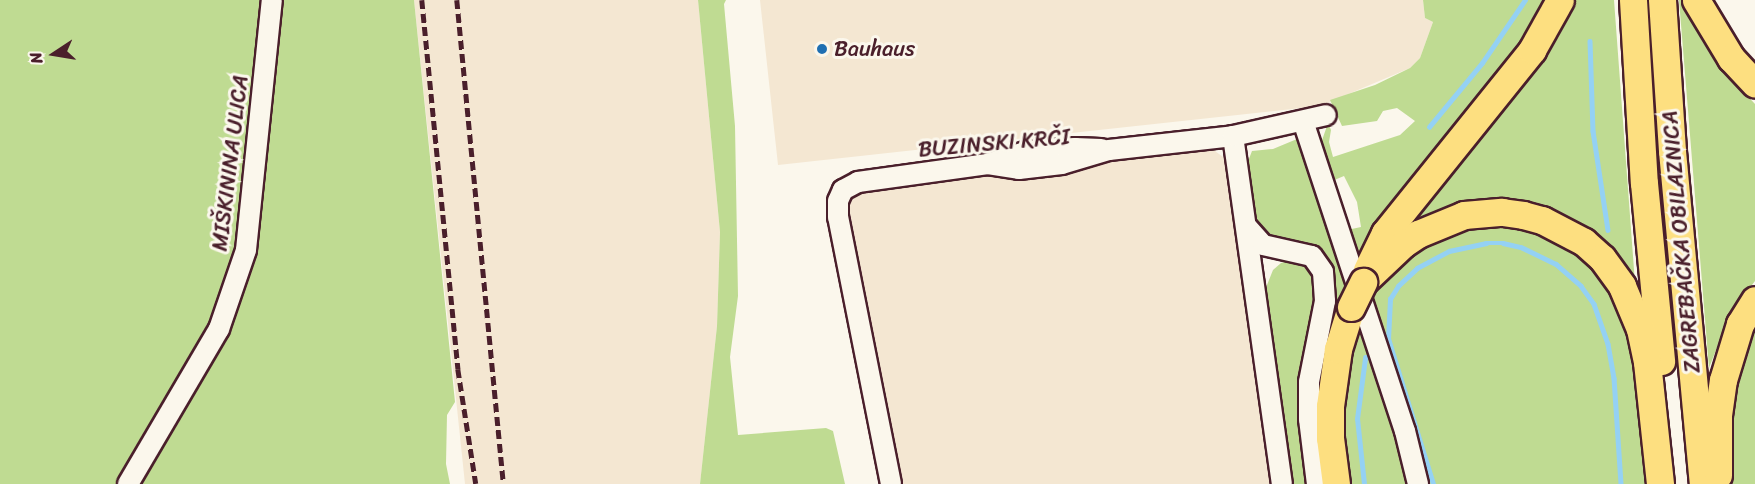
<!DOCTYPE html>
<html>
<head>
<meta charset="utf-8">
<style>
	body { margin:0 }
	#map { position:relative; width:1755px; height:484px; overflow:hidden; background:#fbf7ec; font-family:Sriracha,sans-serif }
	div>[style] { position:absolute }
	.built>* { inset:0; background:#f4e7d2 }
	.green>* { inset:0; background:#bfdb92 }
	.stream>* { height:4.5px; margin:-2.25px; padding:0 2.25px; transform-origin:2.25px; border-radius:2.25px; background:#94d1f4 }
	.roads { filter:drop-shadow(2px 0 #4a1f2b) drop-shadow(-2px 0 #4a1f2b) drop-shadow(0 2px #4a1f2b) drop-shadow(0 -2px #4a1f2b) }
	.minor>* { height:20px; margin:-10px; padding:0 10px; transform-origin:10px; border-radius:10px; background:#fbf7ec }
	.highway>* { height:27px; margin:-13.5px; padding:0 13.5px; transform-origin:13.5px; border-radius:13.5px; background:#fddf80 }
	.rail>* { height:4.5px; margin-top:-2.25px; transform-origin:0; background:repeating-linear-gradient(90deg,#4a1f2b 0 9px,transparent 0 13.5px) }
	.bridges { filter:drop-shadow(2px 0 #4a1f2b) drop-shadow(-2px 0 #4a1f2b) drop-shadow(0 2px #4a1f2b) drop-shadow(0 -2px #4a1f2b) }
	.highway-bridge>* { height:27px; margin:-13.5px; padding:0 13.5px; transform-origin:13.5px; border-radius:13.5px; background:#fddf80 }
	.dots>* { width:16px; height:16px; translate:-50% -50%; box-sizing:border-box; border:3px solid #fbf7ec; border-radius:50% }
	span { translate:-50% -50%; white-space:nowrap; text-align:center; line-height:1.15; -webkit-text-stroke:6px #fbf7ec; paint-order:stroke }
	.poi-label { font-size:22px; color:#4a1f2b }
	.left { translate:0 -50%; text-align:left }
	.street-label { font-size:22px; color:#4a1f2b }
	.north { position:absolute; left:24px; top:24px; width:60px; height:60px; -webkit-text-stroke:4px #fbf7ec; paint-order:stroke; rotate:258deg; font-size:16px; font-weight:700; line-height:24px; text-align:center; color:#4a1f2b }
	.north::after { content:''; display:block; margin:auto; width:21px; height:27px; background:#4a1f2b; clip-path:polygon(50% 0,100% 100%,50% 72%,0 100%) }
</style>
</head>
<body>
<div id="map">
	<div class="built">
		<div style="clip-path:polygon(414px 0,698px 0,720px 232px,717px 326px,700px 484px,465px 484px)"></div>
		<div style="clip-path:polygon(760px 0,1423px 0,1425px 18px,1433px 22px,1420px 58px,1410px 68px,1320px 106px,778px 165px)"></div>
		<div style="clip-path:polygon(1198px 149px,1215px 151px,1227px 160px,1273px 484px,899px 484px,844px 204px,849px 197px,856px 191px)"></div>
	</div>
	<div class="green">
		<div style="clip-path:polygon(0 0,414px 0,455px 402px,447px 415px,446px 464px,450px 484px,136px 484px,168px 439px,154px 431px,117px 484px,0 484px)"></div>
		<div style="clip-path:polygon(698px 0,726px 0,724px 4px,735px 126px,738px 296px,730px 357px,738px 435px,826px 428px,833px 431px,845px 484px,700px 484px,717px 326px,720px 232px)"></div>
		<div style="clip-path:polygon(1423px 0,1552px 0,1359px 262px,1347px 230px,1361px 227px,1357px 202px,1344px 176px,1332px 181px,1319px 149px,1328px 123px,1331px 130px,1329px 142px,1333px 157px,1400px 135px,1415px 121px,1397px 108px,1383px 111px,1377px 121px,1342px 126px,1330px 100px,1375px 85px,1410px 68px,1420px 58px,1433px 22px,1425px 18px)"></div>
		<div style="clip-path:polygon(1574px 0,1614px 0,1635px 283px,1600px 242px,1456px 205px,1433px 212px,1405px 227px,1446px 175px,1517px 94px,1563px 24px)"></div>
		<div style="clip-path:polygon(1679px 0,1682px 0,1702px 41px,1719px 66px,1755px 104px,1755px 281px,1730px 314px,1709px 368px)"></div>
		<div style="clip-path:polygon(1297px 139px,1306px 157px,1347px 291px,1319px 454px,1319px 252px,1306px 245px,1285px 242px,1265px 235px,1256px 225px,1247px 164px,1252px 151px,1273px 149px)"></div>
		<div style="clip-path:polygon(1520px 221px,1596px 263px,1629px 321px,1652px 484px,1426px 484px,1368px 296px,1399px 255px,1442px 227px)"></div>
		<div style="clip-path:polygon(1292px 260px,1302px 263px,1311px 270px,1317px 289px,1310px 484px,1292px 484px,1265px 290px,1273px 270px,1281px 263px)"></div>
		<div style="clip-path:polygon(1755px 312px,1755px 484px,1726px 484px,1725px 409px)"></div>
		<div style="clip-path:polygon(1358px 319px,1378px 379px,1412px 484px,1347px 484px,1341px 397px)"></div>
	</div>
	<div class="stream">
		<div style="left:1590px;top:41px;width:90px;rotate:88.1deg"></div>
		<div style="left:1593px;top:131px;width:100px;rotate:81.4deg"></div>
		<div style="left:1429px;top:127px;width:83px;rotate:-50.4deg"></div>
		<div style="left:1482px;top:63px;width:76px;rotate:-55.7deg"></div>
		<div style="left:1364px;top:484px;width:65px;rotate:-96.1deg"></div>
		<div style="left:1357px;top:419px;width:62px;rotate:-82.5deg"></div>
		<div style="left:1433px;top:484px;width:152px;rotate:-107.2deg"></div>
		<div style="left:1388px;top:339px;width:40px;rotate:-87.1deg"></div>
		<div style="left:1390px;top:299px;width:15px;rotate:-58deg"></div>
		<div style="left:1398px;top:286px;width:26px;rotate:-43deg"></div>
		<div style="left:1417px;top:268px;width:36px;rotate:-28deg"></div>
		<div style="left:1449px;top:251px;width:38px;rotate:-12deg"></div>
		<div style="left:1486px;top:243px;width:17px"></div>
		<div style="left:1503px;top:243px;width:18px;rotate:13deg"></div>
		<div style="left:1521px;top:247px;width:39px;rotate:26deg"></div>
		<div style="left:1556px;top:264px;width:33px;rotate:41deg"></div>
		<div style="left:1581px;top:286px;width:22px;rotate:54deg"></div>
		<div style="left:1594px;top:304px;width:42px;rotate:70.7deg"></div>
		<div style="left:1608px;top:344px;width:35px;rotate:80deg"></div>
		<div style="left:1614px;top:378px;width:106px;rotate:86.2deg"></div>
	</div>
	<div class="roads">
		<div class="minor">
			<div style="left:1303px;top:121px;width:326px;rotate:71.8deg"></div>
			<div style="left:1405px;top:431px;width:55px;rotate:76.2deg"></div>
			<div style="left:1233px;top:136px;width:351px;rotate:82deg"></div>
			<div style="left:988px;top:164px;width:42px;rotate:-18deg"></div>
			<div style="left:1028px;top:151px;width:47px;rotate:-3.7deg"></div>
			<div style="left:1075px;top:148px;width:26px;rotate:2deg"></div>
			<div style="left:1247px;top:227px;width:24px;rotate:48deg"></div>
			<div style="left:1263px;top:245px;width:50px;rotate:12.7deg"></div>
			<div style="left:1312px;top:256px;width:19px;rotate:55deg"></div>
			<div style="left:1323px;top:272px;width:29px;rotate:86deg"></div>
			<div style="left:1325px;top:301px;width:83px;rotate:101.2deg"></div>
			<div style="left:1309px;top:382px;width:37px;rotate:90deg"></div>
			<div style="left:1309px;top:419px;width:65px;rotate:83deg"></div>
			<div style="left:128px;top:484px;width:180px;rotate:-59.6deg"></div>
			<div style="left:219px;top:329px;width:83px;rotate:-71.1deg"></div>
			<div style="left:246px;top:250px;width:251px;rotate:-84.1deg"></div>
			<div style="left:891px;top:484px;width:272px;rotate:-101.2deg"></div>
			<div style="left:838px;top:217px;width:16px;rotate:-90deg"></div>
			<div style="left:838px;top:201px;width:12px;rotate:-66deg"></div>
			<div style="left:843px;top:190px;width:17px;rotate:-28deg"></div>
			<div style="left:858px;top:182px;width:131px;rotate:-7.9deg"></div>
			<div style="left:988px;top:164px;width:31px;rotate:9deg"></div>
			<div style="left:1019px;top:169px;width:43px;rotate:-6.6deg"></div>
			<div style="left:1062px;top:164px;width:49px;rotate:-16.6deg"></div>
			<div style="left:1109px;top:150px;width:125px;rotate:-6.4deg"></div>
			<div style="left:1233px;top:136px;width:95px;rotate:-12.7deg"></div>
		</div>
		<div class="highway">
			<div style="left:1633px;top:0;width:183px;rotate:86.6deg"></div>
			<div style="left:1644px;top:183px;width:179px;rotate:84.5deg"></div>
			<div style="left:1662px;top:0;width:151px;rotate:86.2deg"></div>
			<div style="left:1672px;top:151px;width:334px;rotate:84.7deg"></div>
			<div style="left:1696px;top:0;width:68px;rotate:58.9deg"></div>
			<div style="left:1731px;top:58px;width:35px;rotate:47deg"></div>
			<div style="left:1367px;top:270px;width:41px;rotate:-64.1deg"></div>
			<div style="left:1385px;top:233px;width:235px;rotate:-51.2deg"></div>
			<div style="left:1532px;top:50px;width:57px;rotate:-60.8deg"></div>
			<div style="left:1363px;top:282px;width:55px;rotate:-43.5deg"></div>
			<div style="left:1403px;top:244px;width:18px;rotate:-34deg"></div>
			<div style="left:1418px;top:234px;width:50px;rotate:-22.4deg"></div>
			<div style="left:1464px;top:215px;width:38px;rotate:-5deg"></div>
			<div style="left:1502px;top:212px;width:21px;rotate:8deg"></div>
			<div style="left:1523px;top:215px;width:20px;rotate:15deg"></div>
			<div style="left:1542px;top:220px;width:47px;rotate:27.6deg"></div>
			<div style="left:1584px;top:242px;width:24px;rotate:42deg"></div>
			<div style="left:1602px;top:258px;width:34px;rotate:54deg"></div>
			<div style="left:1622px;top:286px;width:47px;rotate:67.3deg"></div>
			<div style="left:1640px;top:329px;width:34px;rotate:78deg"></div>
			<div style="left:1647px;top:362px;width:123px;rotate:83.9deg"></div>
			<div style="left:1718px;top:475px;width:60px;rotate:-90deg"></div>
			<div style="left:1718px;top:415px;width:35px;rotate:-82deg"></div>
			<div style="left:1723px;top:380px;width:59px;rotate:-73.1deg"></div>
			<div style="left:1740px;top:324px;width:28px;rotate:-58deg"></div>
			<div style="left:1336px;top:484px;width:46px;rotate:-97.4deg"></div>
			<div style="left:1330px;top:438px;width:32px;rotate:-90deg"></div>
			<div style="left:1330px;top:406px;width:58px;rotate:-82deg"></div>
			<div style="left:1338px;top:349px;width:44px;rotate:-72.8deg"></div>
		</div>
	</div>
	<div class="rail">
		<div style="left:422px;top:0;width:371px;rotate:84.4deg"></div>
		<div style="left:458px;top:369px;width:116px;rotate:81.1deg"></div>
		<div style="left:457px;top:0;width:486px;rotate:84.5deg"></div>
	</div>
	<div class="bridges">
		<div class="highway-bridge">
			<div style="left:1351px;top:307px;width:28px;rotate:-64deg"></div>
		</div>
	</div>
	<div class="dots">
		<div style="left:822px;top:49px;background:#1f6fb2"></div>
	</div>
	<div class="poi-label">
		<span class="left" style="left:834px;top:49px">Bauhaus</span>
	</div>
	<div class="street-label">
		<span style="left:994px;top:143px;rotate:-5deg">BUZINSKI KRČI</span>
		<span style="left:230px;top:163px;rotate:-83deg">MIŠKININA ULICA</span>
		<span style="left:1681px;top:242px;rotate:-95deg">ZAGREBAČKA OBILAZNICA</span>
	</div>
	<div class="north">N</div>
</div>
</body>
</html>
